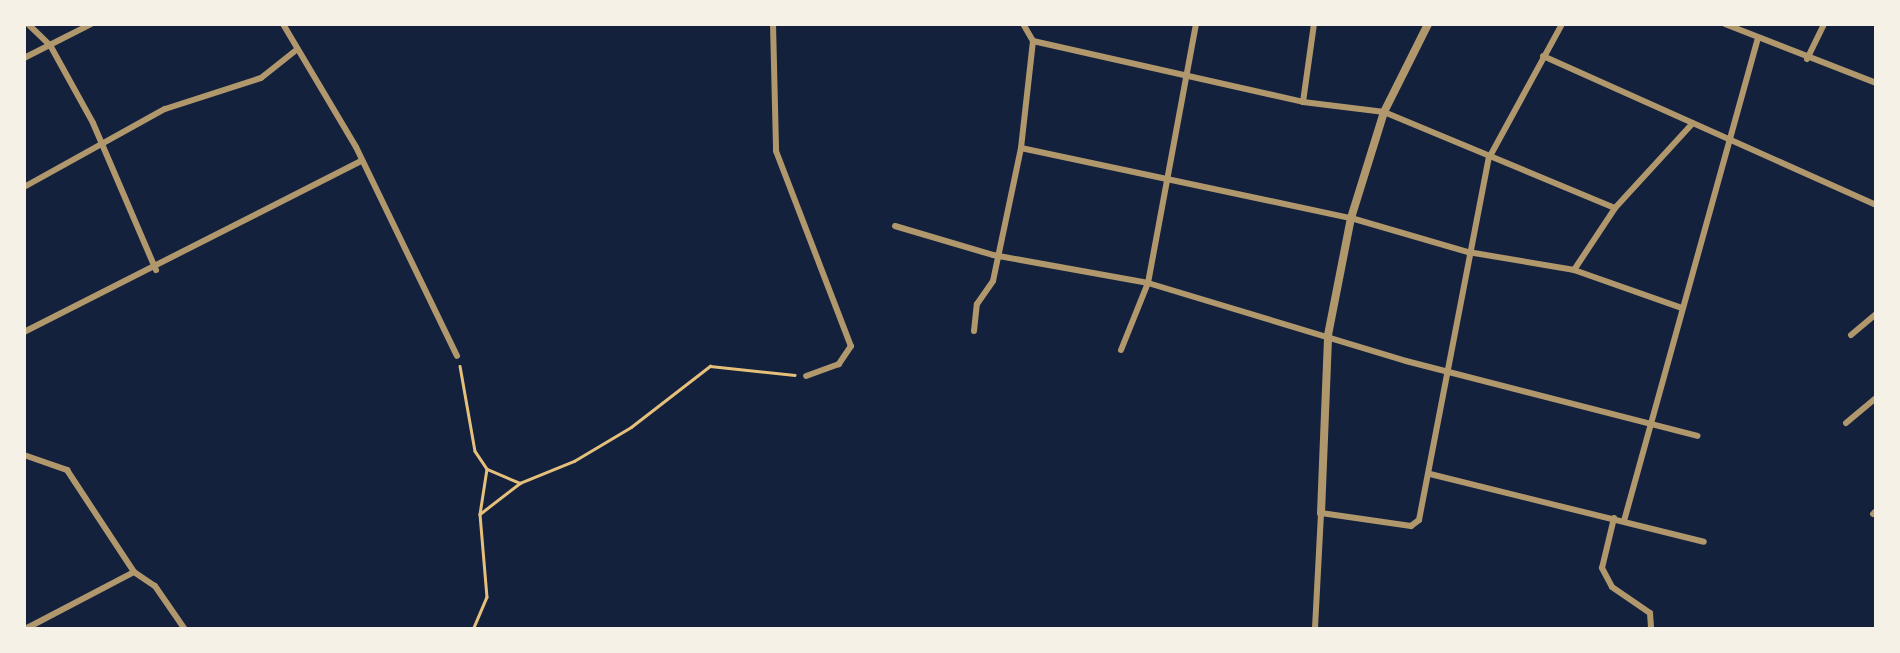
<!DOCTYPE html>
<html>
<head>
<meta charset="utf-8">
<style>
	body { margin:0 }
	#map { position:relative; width:1900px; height:653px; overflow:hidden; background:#14213d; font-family:Arial,sans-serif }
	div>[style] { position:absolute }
	.path>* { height:2.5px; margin:-1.25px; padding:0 1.25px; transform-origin:1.25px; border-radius:1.25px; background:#e5c07b }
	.minor>* { height:6px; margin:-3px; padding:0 3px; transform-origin:3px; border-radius:3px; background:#b1986c }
	.tertiary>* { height:8px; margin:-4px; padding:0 4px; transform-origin:4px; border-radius:4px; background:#b1986c }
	span { translate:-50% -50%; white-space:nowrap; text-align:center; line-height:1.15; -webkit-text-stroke:7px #f6f1e7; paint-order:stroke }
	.frame { position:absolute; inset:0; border:26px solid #f6f1e7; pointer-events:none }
</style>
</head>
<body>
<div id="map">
	<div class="path">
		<div style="left:460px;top:366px;width:86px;rotate:80deg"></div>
		<div style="left:475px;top:451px;width:22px;rotate:56deg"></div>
		<div style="left:487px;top:469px;width:46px;rotate:98.8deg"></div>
		<div style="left:480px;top:514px;width:83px;rotate:85.2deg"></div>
		<div style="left:487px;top:597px;width:34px;rotate:113deg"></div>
		<div style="left:487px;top:469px;width:36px;rotate:23deg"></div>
		<div style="left:520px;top:483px;width:58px;rotate:-22.2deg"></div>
		<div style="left:574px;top:461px;width:66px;rotate:-30.8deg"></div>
		<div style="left:631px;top:427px;width:100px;rotate:-37.7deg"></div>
		<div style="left:710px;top:366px;width:85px;rotate:6deg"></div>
		<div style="left:481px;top:513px;width:49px;rotate:-37.6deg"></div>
	</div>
	<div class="minor">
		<div style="left:28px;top:24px;width:30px;rotate:44deg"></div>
		<div style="left:50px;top:45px;width:89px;rotate:61.1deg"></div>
		<div style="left:93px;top:123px;width:160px;rotate:66.8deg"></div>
		<div style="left:283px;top:24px;width:143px;rotate:59.3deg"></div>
		<div style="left:356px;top:147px;width:232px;rotate:64.2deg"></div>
		<div style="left:773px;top:24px;width:127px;rotate:88.6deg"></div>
		<div style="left:776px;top:151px;width:209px;rotate:69deg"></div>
		<div style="left:851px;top:346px;width:22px;rotate:124deg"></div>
		<div style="left:839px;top:364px;width:35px;rotate:160deg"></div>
		<div style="left:1725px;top:24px;width:162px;rotate:21.3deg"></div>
		<div style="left:1033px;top:41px;width:277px;rotate:12.7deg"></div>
		<div style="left:1303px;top:102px;width:82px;rotate:7deg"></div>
		<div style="left:1384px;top:112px;width:250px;rotate:22.6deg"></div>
		<div style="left:1543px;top:56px;width:365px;rotate:24.1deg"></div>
		<div style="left:24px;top:58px;width:75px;rotate:-26.9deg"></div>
		<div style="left:1807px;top:59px;width:39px;rotate:-64deg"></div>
		<div style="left:1303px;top:102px;width:79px;rotate:-82deg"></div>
		<div style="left:1021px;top:148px;width:337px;rotate:12deg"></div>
		<div style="left:1351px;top:218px;width:122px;rotate:16.2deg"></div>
		<div style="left:1468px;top:252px;width:108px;rotate:9.6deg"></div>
		<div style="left:1574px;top:270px;width:114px;rotate:19.4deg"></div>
		<div style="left:24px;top:187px;width:161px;rotate:-29deg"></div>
		<div style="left:165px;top:109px;width:101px;rotate:-17.9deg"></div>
		<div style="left:261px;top:78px;width:43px;rotate:-38.5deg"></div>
		<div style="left:895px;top:226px;width:102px;rotate:16.5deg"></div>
		<div style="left:993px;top:255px;width:158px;rotate:10.2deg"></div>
		<div style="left:1148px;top:283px;width:270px;rotate:16.8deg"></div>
		<div style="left:1406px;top:361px;width:301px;rotate:14.4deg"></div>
		<div style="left:1574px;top:270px;width:74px;rotate:-56.5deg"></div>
		<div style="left:1615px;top:208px;width:115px;rotate:-47.5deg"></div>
		<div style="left:974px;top:331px;width:27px;rotate:-84deg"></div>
		<div style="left:977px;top:304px;width:28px;rotate:-55deg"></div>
		<div style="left:993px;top:281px;width:136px;rotate:-78.1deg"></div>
		<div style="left:1021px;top:148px;width:108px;rotate:-83.6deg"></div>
		<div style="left:1033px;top:41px;width:20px;rotate:-120deg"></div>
		<div style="left:24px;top:332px;width:378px;rotate:-26.9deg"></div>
		<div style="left:1851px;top:335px;width:33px;rotate:-40deg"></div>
		<div style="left:1121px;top:350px;width:72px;rotate:-68.1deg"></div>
		<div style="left:1148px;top:283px;width:263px;rotate:-79.5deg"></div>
		<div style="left:1846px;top:423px;width:39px;rotate:-40deg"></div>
		<div style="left:24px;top:455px;width:46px;rotate:19.2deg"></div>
		<div style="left:67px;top:470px;width:122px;rotate:56.7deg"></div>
		<div style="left:134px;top:572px;width:25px;rotate:34deg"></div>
		<div style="left:155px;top:586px;width:51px;rotate:55.4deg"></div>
		<div style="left:1430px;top:474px;width:282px;rotate:13.9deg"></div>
		<div style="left:1873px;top:514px;width:4px;rotate:-45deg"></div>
		<div style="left:1614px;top:518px;width:51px;rotate:103.5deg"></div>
		<div style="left:1602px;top:568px;width:21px;rotate:62deg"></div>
		<div style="left:1612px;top:587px;width:46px;rotate:34.4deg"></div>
		<div style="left:1650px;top:613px;width:15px;rotate:86deg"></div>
		<div style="left:1624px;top:521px;width:499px;rotate:-74.5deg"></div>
		<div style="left:27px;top:628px;width:121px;rotate:-27.6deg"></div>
		<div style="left:1315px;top:628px;width:115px;rotate:-87deg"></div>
		<div style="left:1321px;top:513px;width:91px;rotate:8.2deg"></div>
		<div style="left:1411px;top:526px;width:10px;rotate:-37deg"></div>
		<div style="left:1419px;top:520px;width:369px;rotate:-79.1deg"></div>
		<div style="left:1489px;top:158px;width:153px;rotate:-61.4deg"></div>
	</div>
	<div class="tertiary">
		<div style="left:1321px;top:513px;width:178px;rotate:-87.7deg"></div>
		<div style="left:1328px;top:335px;width:119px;rotate:-78.9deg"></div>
		<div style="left:1351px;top:218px;width:111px;rotate:-72.7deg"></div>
		<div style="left:1384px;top:112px;width:98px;rotate:-63.4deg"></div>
	</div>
	<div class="frame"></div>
</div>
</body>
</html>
